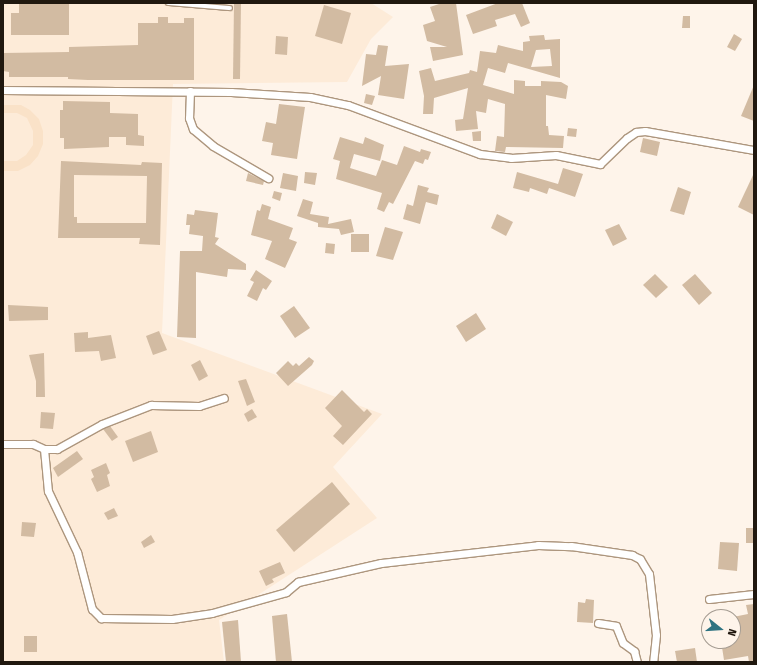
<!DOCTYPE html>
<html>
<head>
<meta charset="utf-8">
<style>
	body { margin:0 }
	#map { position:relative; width:757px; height:665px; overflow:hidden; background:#fef4ea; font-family:"Fira Sans Condensed",sans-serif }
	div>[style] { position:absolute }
	.built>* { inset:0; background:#fdebd8 }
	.green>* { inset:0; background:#fae2c8 }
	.building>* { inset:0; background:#d2bba2 }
	.roads { filter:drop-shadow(1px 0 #ad967e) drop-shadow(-1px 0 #ad967e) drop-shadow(0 1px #ad967e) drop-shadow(0 -1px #ad967e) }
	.service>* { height:3.5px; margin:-1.75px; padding:0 1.75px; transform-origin:1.75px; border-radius:1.75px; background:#fff }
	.minor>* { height:7px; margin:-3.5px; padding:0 3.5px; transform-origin:3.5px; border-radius:3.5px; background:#fff }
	span { translate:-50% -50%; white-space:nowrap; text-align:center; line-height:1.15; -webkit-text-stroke:3px #fef4ea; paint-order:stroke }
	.frame { position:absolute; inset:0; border:4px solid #20180f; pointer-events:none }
	.north { position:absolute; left:701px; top:609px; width:40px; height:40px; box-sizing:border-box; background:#fef4ea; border:1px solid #a59c92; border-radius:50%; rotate:107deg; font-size:11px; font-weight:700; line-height:16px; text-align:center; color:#20180f }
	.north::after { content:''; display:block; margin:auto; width:14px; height:18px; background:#2e7381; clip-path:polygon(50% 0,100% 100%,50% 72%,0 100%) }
</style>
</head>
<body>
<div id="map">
	<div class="built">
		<div style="clip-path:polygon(3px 3px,371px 3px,393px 17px,371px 39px,347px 82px,173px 84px,162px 333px,382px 414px,333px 467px,377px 518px,219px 620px,224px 662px,3px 662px)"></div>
	</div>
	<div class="green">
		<div style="clip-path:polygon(3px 105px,21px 105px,30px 110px,39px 119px,43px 131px,43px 144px,38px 156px,30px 165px,18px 171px,3px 171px,3px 161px,17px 161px,26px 155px,33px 145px,33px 131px,27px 118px,17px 113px,3px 113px)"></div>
	</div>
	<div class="building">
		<div style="clip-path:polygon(234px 3px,241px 3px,240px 79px,233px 79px)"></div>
		<div style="clip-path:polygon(442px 3px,456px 3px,463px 55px,433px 61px,430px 47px,447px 47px,427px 41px,423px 25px,435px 21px,430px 7px)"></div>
		<div style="clip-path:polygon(498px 3px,522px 3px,530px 23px,521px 27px,515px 14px,495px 20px,497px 26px,473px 34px,466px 15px)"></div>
		<div style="clip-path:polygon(19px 4px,69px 4px,69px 35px,11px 35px,11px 13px,19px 13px)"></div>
		<div style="clip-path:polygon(324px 5px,351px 13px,342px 44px,315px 36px)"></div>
		<div style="clip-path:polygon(683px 16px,690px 16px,690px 28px,682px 28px)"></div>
		<div style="clip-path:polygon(158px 17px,168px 17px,168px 23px,184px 23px,184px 18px,194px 18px,194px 80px,88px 80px,68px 79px,68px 77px,9px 77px,9px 72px,3px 71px,3px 53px,69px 52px,69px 47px,138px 45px,138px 23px,158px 23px)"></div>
		<div style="clip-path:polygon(734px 34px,742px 39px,735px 51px,727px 47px)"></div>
		<div style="clip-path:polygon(evenodd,544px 35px,545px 40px,560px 39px,560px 78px,508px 63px,505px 73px,488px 68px,483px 85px,514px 94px,514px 80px,525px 81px,525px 86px,541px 86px,541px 81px,561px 82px,568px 86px,566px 99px,546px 95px,546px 126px,548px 126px,549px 135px,564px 136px,563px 148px,506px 147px,505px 152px,495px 151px,497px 136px,504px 137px,505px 104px,488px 99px,486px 113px,476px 111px,478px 129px,456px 131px,455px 120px,463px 119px,468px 88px,434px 98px,433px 114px,423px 114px,424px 96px,419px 71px,431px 68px,435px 81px,469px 73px,470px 70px,477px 72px,480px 51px,496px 53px,498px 45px,523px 51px,523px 42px,530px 41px,529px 36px,544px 35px,550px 49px,552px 66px,531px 67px,536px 50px,550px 49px)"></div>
		<div style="clip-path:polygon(276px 36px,288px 37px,287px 55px,275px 54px)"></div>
		<div style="clip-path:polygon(378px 45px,388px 46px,385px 66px,409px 64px,404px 99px,378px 95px,381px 76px,362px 86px,366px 54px,376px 55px)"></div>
		<div style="clip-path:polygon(754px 85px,754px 121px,741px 116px)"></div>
		<div style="clip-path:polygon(366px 94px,375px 96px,372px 105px,364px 103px)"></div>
		<div style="clip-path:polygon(63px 101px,110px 102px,110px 113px,138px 114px,138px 135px,144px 136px,144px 146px,126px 145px,126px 137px,109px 137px,109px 147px,64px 149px,64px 138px,60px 138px,60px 110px,63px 110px)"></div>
		<div style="clip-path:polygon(279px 104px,305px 107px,297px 159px,271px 155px,273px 143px,262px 141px,266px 122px,276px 124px)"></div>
		<div style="clip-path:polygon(568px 128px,577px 129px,576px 137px,567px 136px)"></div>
		<div style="clip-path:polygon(481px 131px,481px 141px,473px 141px,472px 132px)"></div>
		<div style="clip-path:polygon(340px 137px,363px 144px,365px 137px,384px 145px,380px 161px,354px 154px,350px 168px,376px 176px,382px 160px,397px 165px,404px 146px,420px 152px,421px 149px,431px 152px,428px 160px,425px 159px,423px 164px,415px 161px,393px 204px,389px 202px,384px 212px,377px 209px,382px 193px,336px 179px,340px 161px,333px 159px)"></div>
		<div style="clip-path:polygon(643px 138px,660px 142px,657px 156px,640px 152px)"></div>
		<div style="clip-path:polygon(evenodd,61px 161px,141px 165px,142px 162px,162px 163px,160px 245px,139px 244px,140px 238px,58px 238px,61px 161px,74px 175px,147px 176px,146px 223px,77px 223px,77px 217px,74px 217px,74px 175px)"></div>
		<div style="clip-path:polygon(563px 168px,583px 174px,575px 197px,549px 188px,547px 194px,530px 188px,529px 192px,513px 188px,517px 172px,558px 184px)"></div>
		<div style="clip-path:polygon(305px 172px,317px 173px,315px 185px,304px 183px)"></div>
		<div style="clip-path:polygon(248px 173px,264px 181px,263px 185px,246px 181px)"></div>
		<div style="clip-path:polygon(283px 173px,298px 176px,296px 191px,280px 188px)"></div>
		<div style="clip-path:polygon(754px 173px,754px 215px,738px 207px)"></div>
		<div style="clip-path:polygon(418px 185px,429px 188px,427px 192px,439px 195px,437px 205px,426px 202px,420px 224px,403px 219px,407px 204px,413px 206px)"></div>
		<div style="clip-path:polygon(678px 187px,691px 192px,684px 215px,670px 211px)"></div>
		<div style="clip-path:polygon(274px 191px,282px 193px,280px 201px,272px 198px)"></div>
		<div style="clip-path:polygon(303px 199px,313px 202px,310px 214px,329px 217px,328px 224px,351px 219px,354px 232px,341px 235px,339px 229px,318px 227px,318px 223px,297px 216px)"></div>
		<div style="clip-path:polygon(262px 204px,271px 207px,268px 219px,293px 228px,289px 239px,297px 242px,285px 268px,265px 259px,272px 241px,251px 235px,257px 210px,260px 211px)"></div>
		<div style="clip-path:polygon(195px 210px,218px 213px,215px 237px,219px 238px,215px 244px,246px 264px,246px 270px,228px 269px,227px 277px,196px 272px,196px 338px,177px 337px,180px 251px,202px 251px,203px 236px,189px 234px,190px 225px,186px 225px,187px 214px,194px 215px)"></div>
		<div style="clip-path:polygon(497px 214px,513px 222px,506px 236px,491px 228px)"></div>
		<div style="clip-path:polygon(619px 224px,627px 239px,613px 246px,605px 230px)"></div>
		<div style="clip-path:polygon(385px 227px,403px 232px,393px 260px,376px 256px)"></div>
		<div style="clip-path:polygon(351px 234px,369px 234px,369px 252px,351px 252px)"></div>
		<div style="clip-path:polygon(326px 243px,335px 244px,334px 254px,325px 253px)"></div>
		<div style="clip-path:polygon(256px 270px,272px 281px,266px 290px,263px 288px,257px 301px,247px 296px,254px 282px,250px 280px)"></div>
		<div style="clip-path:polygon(655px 274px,668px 287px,656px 298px,643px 285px)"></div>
		<div style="clip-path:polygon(695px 274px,712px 293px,699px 305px,682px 285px)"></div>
		<div style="clip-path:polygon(8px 305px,48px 307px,48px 320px,9px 321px)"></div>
		<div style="clip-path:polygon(294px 306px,310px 328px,295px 338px,280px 316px)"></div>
		<div style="clip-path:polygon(476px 313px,486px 329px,466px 342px,456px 326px)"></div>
		<div style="clip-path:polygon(159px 331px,167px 350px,153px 355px,146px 336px)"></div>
		<div style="clip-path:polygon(88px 332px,88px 338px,111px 335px,116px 358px,101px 361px,99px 351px,75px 352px,74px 333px)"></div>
		<div style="clip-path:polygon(44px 353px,45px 397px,36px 397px,36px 381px,29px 355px)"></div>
		<div style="clip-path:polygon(309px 357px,314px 361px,312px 365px,288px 386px,276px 373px,288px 361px,293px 366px,296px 363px,299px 366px)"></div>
		<div style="clip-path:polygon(200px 360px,208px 376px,199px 381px,191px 365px)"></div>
		<div style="clip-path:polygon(246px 379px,255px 402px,247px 406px,238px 381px)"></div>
		<div style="clip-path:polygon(342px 390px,364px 412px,367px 409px,372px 414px,343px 445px,333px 436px,342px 426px,325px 408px)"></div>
		<div style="clip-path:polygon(252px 409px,257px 417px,248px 422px,244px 414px)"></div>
		<div style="clip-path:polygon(41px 412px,55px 413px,53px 429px,40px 428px)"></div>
		<div style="clip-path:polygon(110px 426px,118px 437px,112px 441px,103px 429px)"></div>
		<div style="clip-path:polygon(151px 431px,158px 452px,133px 462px,125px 441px)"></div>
		<div style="clip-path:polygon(77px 451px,83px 459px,58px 477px,53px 468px)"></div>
		<div style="clip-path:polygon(106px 463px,110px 473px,107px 475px,110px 486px,97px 492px,91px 479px,94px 477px,91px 470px)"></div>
		<div style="clip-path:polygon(332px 482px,350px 504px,294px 552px,276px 530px)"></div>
		<div style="clip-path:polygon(114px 508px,118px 516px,108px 520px,104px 513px)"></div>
		<div style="clip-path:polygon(22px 522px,36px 523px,34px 537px,21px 536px)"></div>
		<div style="clip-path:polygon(746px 528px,754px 528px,754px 543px,746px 543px)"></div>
		<div style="clip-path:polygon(151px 535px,155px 542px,144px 548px,141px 542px)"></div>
		<div style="clip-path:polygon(720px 542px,739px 543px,737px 571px,718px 569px)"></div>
		<div style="clip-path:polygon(280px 562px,285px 573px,272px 579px,274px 582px,266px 586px,259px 571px)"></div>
		<div style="clip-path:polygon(586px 599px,594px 600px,593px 623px,577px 622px,578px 602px,585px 603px)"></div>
		<div style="clip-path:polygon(754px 604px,754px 662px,749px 662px,748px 656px,724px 660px,721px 641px,733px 641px,733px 617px,748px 614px,746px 605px)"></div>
		<div style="clip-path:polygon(287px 614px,292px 662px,276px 662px,272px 616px)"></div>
		<div style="clip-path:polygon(238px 620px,241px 662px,226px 662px,222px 622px)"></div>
		<div style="clip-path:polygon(24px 636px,37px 636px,37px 652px,24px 652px)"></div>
		<div style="clip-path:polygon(695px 648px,697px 662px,677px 662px,675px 651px)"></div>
	</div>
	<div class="roads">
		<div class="service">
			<div style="left:168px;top:3px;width:62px;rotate:4.6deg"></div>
		</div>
		<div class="minor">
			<div style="left:3px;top:90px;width:228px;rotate:0.5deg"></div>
			<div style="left:231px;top:92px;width:79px;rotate:3.6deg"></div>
			<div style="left:310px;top:97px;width:39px;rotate:12deg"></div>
			<div style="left:348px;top:105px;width:141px;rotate:20.4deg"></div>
			<div style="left:480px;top:154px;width:31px;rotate:7deg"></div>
			<div style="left:511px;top:158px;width:45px;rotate:-3.8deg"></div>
			<div style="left:556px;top:155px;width:45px;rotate:11.6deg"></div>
			<div style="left:600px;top:164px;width:37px;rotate:-44deg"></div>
			<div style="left:627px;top:138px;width:11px;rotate:-34deg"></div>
			<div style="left:636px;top:132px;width:9px;rotate:-6deg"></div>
			<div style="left:645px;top:131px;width:111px;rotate:9.9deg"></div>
			<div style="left:190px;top:91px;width:27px;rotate:92deg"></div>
			<div style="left:189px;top:118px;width:12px;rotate:70deg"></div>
			<div style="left:193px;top:129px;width:26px;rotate:40deg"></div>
			<div style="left:213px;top:146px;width:64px;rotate:30.2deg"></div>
			<div style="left:3px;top:444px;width:30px"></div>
			<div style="left:33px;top:444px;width:12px;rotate:24deg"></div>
			<div style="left:44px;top:449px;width:13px"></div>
			<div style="left:57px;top:449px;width:51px;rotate:-29.1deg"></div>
			<div style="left:102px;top:424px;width:53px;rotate:-21.2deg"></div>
			<div style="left:151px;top:405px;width:48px;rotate:1.2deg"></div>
			<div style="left:199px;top:406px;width:26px;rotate:-18deg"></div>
			<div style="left:44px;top:449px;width:42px;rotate:84.6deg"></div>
			<div style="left:48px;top:491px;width:68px;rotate:64.6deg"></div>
			<div style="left:77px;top:552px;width:59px;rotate:75.3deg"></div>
			<div style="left:92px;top:609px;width:13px;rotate:45deg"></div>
			<div style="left:101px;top:618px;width:71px;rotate:0.8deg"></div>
			<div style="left:172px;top:619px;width:40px;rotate:-8.5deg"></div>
			<div style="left:212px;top:613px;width:77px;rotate:-15.8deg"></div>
			<div style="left:286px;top:592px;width:16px;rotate:-40deg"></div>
			<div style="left:298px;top:582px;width:85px;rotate:-12.9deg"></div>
			<div style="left:381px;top:563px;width:158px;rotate:-6.5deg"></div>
			<div style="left:538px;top:545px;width:33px;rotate:2deg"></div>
			<div style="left:571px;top:546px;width:62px;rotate:8.4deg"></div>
			<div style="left:632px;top:555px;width:9px;rotate:27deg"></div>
			<div style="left:640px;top:559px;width:17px;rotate:59deg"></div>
			<div style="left:649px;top:574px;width:61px;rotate:83.5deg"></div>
			<div style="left:656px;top:635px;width:27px;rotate:96deg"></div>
			<div style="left:709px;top:599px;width:45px;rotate:-6.3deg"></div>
			<div style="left:598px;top:623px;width:18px;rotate:9deg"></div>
			<div style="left:616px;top:626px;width:18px;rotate:68deg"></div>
			<div style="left:623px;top:643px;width:14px;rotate:36deg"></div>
			<div style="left:634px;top:651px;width:11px;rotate:75deg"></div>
		</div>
	</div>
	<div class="frame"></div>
	<div class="north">N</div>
</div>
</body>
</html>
